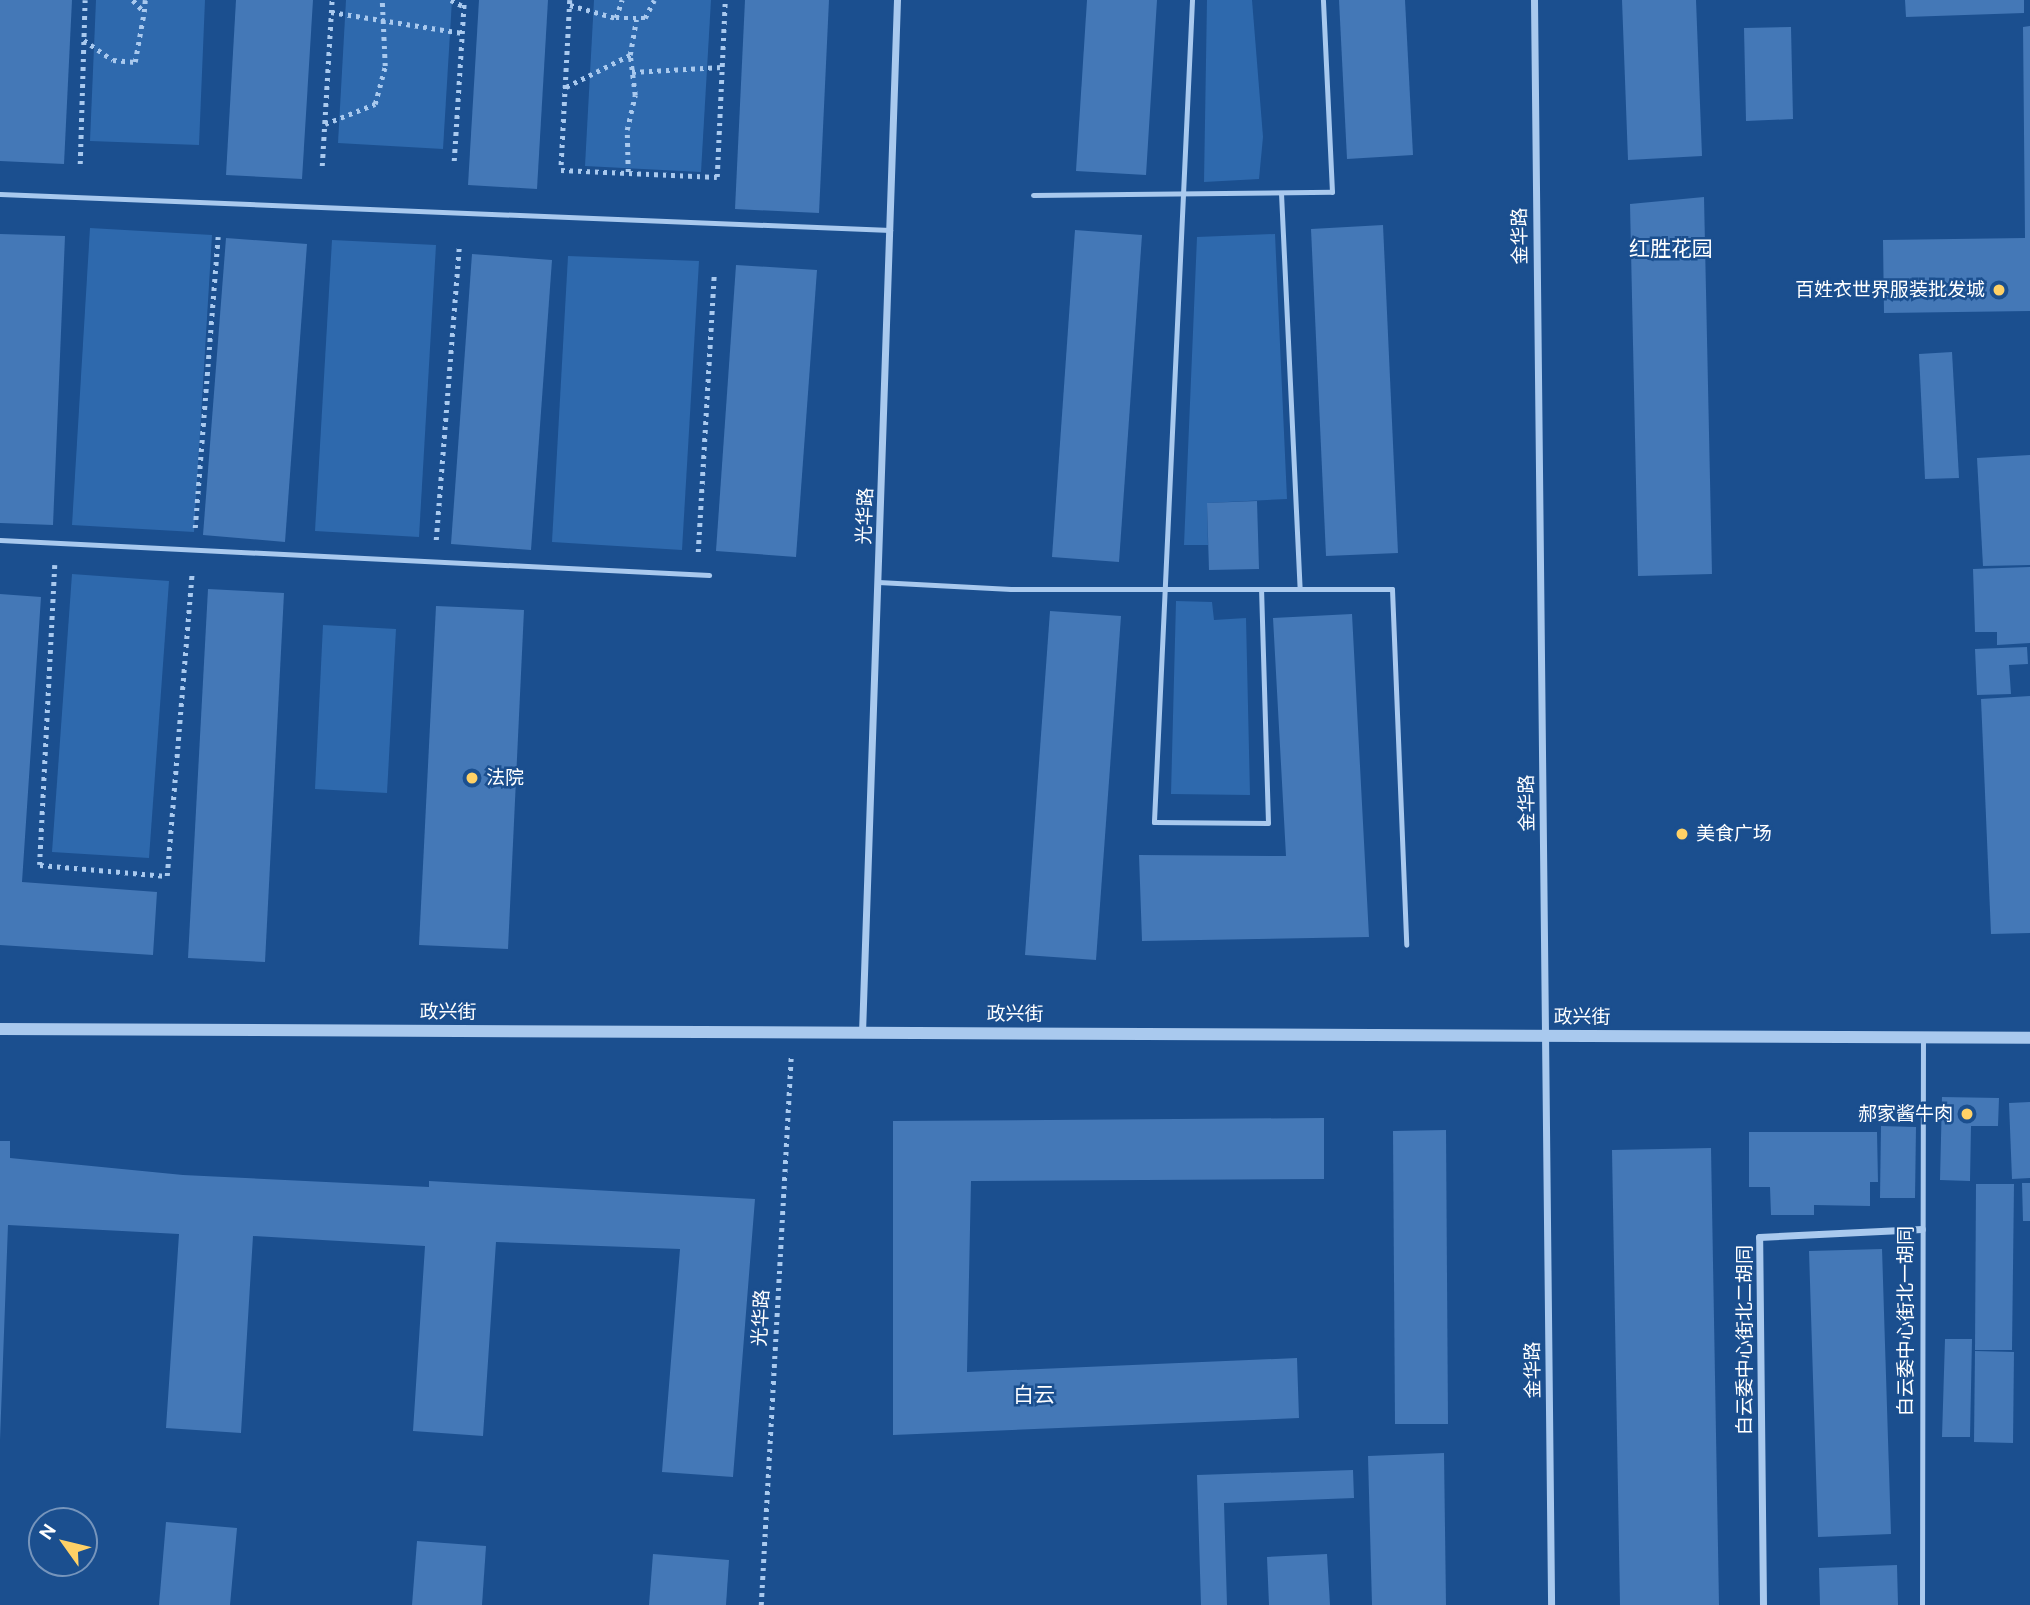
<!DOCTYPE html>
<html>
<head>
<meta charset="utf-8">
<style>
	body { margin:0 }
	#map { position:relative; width:2030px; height:1605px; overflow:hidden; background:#1b4f8f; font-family:Ubuntu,"Noto Sans SC",sans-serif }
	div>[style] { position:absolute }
	.green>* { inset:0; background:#2e69ad }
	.building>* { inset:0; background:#4478b7 }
	.path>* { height:4.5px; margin-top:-2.25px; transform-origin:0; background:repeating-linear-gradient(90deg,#a9c9ee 0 3.5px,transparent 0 8.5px) }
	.service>* { height:5px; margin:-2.5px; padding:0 2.5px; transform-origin:2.5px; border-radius:2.5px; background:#a9c9ee }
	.minor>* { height:7px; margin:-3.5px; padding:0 3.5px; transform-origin:3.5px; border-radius:3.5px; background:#a9c9ee }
	.tertiary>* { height:12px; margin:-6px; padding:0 6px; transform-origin:6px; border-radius:6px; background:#a9c9ee }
	.dots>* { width:19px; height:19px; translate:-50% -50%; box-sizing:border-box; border:4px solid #1b4f8f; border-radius:50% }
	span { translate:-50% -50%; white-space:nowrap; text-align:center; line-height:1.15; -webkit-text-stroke:5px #1b4f8f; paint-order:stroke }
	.street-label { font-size:19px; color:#fff }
	.poi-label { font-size:19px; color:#fff }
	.right { translate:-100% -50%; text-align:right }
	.left { translate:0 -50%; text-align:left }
	.neighbourhood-label { font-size:21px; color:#fff }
	.north { position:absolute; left:28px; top:1507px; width:70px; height:70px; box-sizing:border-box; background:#1b4f8f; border:2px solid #7695bc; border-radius:50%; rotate:304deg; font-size:19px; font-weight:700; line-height:28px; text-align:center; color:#fff }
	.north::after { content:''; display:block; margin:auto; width:24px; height:32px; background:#ffd166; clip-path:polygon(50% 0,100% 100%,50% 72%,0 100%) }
</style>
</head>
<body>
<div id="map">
	<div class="green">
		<div style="clip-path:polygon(96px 0,205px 0,199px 145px,90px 141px)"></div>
		<div style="clip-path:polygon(346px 0,452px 0,443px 149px,338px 143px)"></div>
		<div style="clip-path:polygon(594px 0,711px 0,701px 172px,585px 166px)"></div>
		<div style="clip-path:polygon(1207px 0,1252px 0,1263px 137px,1259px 179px,1204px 182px)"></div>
		<div style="clip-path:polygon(90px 228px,212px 235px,194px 532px,72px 525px)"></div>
		<div style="clip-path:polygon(1275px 234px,1287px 499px,1207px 503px,1208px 545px,1184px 545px,1197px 237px)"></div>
		<div style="clip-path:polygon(332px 240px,436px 245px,419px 537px,315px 531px)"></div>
		<div style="clip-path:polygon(568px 256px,699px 261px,682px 550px,552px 542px)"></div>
		<div style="clip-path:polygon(72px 574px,169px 581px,149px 858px,52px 852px)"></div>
		<div style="clip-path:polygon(1176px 601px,1212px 602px,1214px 620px,1246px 618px,1250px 795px,1171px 794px)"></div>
		<div style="clip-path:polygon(323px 625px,396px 629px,387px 793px,315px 789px)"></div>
	</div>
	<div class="building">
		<div style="clip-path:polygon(0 0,72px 0,64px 164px,0 161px)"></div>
		<div style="clip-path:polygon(236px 0,313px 0,302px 179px,226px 175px)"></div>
		<div style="clip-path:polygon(479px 0,548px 0,537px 189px,468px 185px)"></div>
		<div style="clip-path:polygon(745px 0,829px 0,819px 213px,735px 209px)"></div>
		<div style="clip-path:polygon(1087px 0,1157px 0,1146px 175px,1076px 171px)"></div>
		<div style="clip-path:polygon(1339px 0,1405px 0,1413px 155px,1347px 159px)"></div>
		<div style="clip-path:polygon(1622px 0,1696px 0,1702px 156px,1628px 160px)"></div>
		<div style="clip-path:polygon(1905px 0,2024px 0,2024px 13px,1906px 17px)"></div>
		<div style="clip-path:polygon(2030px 26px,2030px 311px,1884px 313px,1883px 240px,2025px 238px,2023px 27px)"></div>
		<div style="clip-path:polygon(1791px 27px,1793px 119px,1746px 121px,1744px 28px)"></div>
		<div style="clip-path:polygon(1704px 197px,1712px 574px,1638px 576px,1630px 204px)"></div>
		<div style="clip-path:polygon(1383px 225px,1398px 553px,1326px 556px,1311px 229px)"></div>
		<div style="clip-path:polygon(1075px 230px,1142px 235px,1119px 562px,1052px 557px)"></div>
		<div style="clip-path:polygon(0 234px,65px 236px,53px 525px,0 523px)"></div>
		<div style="clip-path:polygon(226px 238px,307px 244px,285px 542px,203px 535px)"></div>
		<div style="clip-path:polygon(472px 254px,552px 260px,531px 550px,451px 544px)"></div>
		<div style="clip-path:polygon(736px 265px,817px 270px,796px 557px,716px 551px)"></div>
		<div style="clip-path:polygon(1952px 352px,1959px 478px,1925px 479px,1919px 354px)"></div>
		<div style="clip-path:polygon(2030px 455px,2030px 565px,1983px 566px,1977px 458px)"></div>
		<div style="clip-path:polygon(1257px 501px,1259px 569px,1209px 570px,1207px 503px)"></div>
		<div style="clip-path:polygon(2030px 567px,2030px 643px,1997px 645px,1997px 632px,1975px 632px,1973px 569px)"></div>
		<div style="clip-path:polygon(208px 589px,284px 593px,265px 962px,188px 958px)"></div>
		<div style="clip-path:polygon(0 594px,41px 597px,22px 882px,157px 892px,153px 955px,0 945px)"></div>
		<div style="clip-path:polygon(436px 606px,524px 610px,508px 949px,419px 945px)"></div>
		<div style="clip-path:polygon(1050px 611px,1121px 616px,1096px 960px,1025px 955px)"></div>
		<div style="clip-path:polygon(1352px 614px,1369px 937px,1142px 941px,1139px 855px,1286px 856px,1273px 618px)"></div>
		<div style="clip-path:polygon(2027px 647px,2028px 664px,2009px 665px,2011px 694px,1977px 695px,1975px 649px)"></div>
		<div style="clip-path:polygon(2030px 696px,2030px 933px,1991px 934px,1981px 699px)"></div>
		<div style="clip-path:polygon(1942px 1097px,1999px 1098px,1998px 1126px,1971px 1126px,1970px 1181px,1940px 1180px)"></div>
		<div style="clip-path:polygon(2030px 1102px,2030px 1178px,2012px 1179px,2009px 1103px)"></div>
		<div style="clip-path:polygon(1324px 1118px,1324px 1179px,971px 1181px,967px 1372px,1297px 1358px,1299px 1418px,893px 1435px,893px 1121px)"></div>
		<div style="clip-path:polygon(1881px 1126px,1916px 1127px,1915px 1198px,1880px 1198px)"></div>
		<div style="clip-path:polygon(1446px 1130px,1448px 1424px,1395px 1424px,1393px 1131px)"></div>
		<div style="clip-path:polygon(1749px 1132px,1877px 1132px,1878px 1182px,1870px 1182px,1870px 1206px,1814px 1205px,1814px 1215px,1771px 1215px,1770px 1187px,1749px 1187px)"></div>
		<div style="clip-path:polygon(0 1141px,10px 1141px,10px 1158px,183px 1175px,429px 1187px,429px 1181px,755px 1199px,733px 1477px,662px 1472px,680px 1249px,496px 1242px,483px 1436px,413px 1431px,425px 1246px,253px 1236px,241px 1433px,166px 1428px,179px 1234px,8px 1225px,0 1440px)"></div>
		<div style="clip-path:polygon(1711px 1148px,1719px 1605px,1620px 1605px,1612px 1150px)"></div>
		<div style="clip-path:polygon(2022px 1183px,2030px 1183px,2030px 1221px,2023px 1221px)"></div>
		<div style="clip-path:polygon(1976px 1184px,2014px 1184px,2012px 1350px,1975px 1350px)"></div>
		<div style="clip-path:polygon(1882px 1249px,1891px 1534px,1818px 1537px,1809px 1251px)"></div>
		<div style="clip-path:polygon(1945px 1339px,1972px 1339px,1970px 1437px,1942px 1437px)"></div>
		<div style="clip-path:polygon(1975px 1351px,2014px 1352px,2013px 1443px,1974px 1442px)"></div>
		<div style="clip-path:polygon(1444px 1453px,1446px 1605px,1372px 1605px,1368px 1456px)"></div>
		<div style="clip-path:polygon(1353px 1470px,1354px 1498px,1224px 1503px,1227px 1605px,1201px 1605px,1197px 1475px)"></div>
		<div style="clip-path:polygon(166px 1522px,237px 1528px,230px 1605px,159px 1605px)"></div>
		<div style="clip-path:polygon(417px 1541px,486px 1546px,482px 1605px,412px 1605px)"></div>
		<div style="clip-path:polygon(653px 1554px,729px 1560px,726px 1605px,649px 1605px)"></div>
		<div style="clip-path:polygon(1327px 1554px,1330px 1605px,1269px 1605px,1267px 1557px)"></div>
		<div style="clip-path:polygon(1897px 1565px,1898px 1605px,1820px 1605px,1819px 1568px)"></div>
	</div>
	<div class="path">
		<div style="left:133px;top:0;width:16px;rotate:47deg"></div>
		<div style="left:144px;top:12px;width:12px;rotate:-85deg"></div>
		<div style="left:451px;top:0;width:13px;rotate:27deg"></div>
		<div style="left:570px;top:0;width:170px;rotate:93deg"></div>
		<div style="left:561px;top:170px;width:156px;rotate:2.6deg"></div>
		<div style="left:717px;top:177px;width:177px;rotate:-87.4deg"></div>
		<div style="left:570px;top:5px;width:48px;rotate:15.8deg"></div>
		<div style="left:616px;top:18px;width:19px;rotate:-72deg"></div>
		<div style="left:331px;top:12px;width:133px;rotate:9.1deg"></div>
		<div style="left:616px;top:18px;width:29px"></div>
		<div style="left:645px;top:18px;width:20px;rotate:-63deg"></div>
		<div style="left:84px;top:40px;width:35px;rotate:35deg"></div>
		<div style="left:113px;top:60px;width:22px;rotate:5deg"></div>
		<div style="left:135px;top:62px;width:51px;rotate:-79.8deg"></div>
		<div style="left:632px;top:72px;width:90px;rotate:-3.2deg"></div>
		<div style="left:566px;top:87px;width:72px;rotate:-26.6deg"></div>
		<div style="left:325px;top:124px;width:54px;rotate:-21.8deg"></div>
		<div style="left:375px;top:104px;width:39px;rotate:-75deg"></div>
		<div style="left:385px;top:66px;width:66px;rotate:-92.6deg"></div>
		<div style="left:454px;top:161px;width:161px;rotate:-86.4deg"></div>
		<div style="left:80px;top:164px;width:164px;rotate:-88.3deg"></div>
		<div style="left:322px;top:166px;width:166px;rotate:-86.6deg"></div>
		<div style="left:628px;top:172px;width:42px;rotate:-91.4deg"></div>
		<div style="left:627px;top:130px;width:36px;rotate:-77deg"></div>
		<div style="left:635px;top:95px;width:40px;rotate:-97.1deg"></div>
		<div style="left:630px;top:55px;width:36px;rotate:-80deg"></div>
		<div style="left:195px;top:528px;width:292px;rotate:-85.5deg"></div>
		<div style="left:436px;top:540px;width:293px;rotate:-85.5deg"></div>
		<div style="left:698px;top:552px;width:279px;rotate:-86.7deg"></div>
		<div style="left:55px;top:565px;width:300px;rotate:92.9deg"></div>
		<div style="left:40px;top:865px;width:127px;rotate:5deg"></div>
		<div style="left:167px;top:876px;width:305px;rotate:-85.3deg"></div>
		<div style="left:761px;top:1605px;width:549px;rotate:-86.87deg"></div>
	</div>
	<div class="service">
		<div style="left:1192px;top:0;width:823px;rotate:92.65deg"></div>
		<div style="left:1154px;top:822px;width:114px;rotate:0.5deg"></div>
		<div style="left:1268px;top:823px;width:234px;rotate:-91.7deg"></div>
		<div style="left:1281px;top:193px;width:396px;rotate:87.3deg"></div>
		<div style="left:0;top:194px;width:891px;rotate:2.32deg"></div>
		<div style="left:1033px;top:195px;width:299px;rotate:-0.6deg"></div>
		<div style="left:1332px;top:192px;width:192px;rotate:-92.7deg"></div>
		<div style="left:0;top:540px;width:710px;rotate:2.83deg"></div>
		<div style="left:878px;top:582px;width:133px;rotate:3deg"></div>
		<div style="left:1011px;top:589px;width:381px"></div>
		<div style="left:1392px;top:589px;width:356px;rotate:87.7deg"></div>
		<div style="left:1922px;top:1605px;width:567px;rotate:-89.9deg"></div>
	</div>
	<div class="minor">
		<div style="left:1534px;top:0;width:1605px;rotate:89.39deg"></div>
		<div style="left:862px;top:1033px;width:1034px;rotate:-88.06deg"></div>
		<div style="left:1763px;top:1605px;width:368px;rotate:-90.6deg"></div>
		<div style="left:1759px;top:1237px;width:163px;rotate:-2.8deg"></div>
	</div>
	<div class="tertiary">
		<div style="left:0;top:1029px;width:2030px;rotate:0.25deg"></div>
	</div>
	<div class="dots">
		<div style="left:1999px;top:290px;background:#ffd166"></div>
		<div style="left:472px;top:778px;background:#ffd166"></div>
		<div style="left:1682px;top:834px;background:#ffd166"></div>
		<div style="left:1967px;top:1114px;background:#ffd166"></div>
	</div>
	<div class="street-label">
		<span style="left:1520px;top:236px;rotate:-91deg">金华路</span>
		<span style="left:865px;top:516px;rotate:-88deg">光华路</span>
		<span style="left:1527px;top:803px;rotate:-91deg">金华路</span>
		<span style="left:448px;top:1012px">政兴街</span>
		<span style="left:1015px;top:1014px">政兴街</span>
		<span style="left:1582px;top:1017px">政兴街</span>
		<span style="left:761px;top:1318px;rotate:-87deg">光华路</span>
		<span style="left:1906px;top:1321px;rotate:-90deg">白云委中心街北一胡同</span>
		<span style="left:1745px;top:1340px;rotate:-90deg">白云委中心街北二胡同</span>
		<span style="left:1533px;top:1370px;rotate:-91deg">金华路</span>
	</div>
	<div class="poi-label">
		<span class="right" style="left:1985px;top:290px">百姓衣世界服装批发城</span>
		<span class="left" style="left:486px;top:778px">法院</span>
		<span class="left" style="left:1696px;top:834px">美食广场</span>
		<span class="right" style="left:1953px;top:1114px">郝家酱牛肉</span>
	</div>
	<div class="neighbourhood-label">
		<span style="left:1671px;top:248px">红胜花园</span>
		<span style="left:1034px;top:1394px">白云</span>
	</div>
	<div class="north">N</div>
</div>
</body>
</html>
